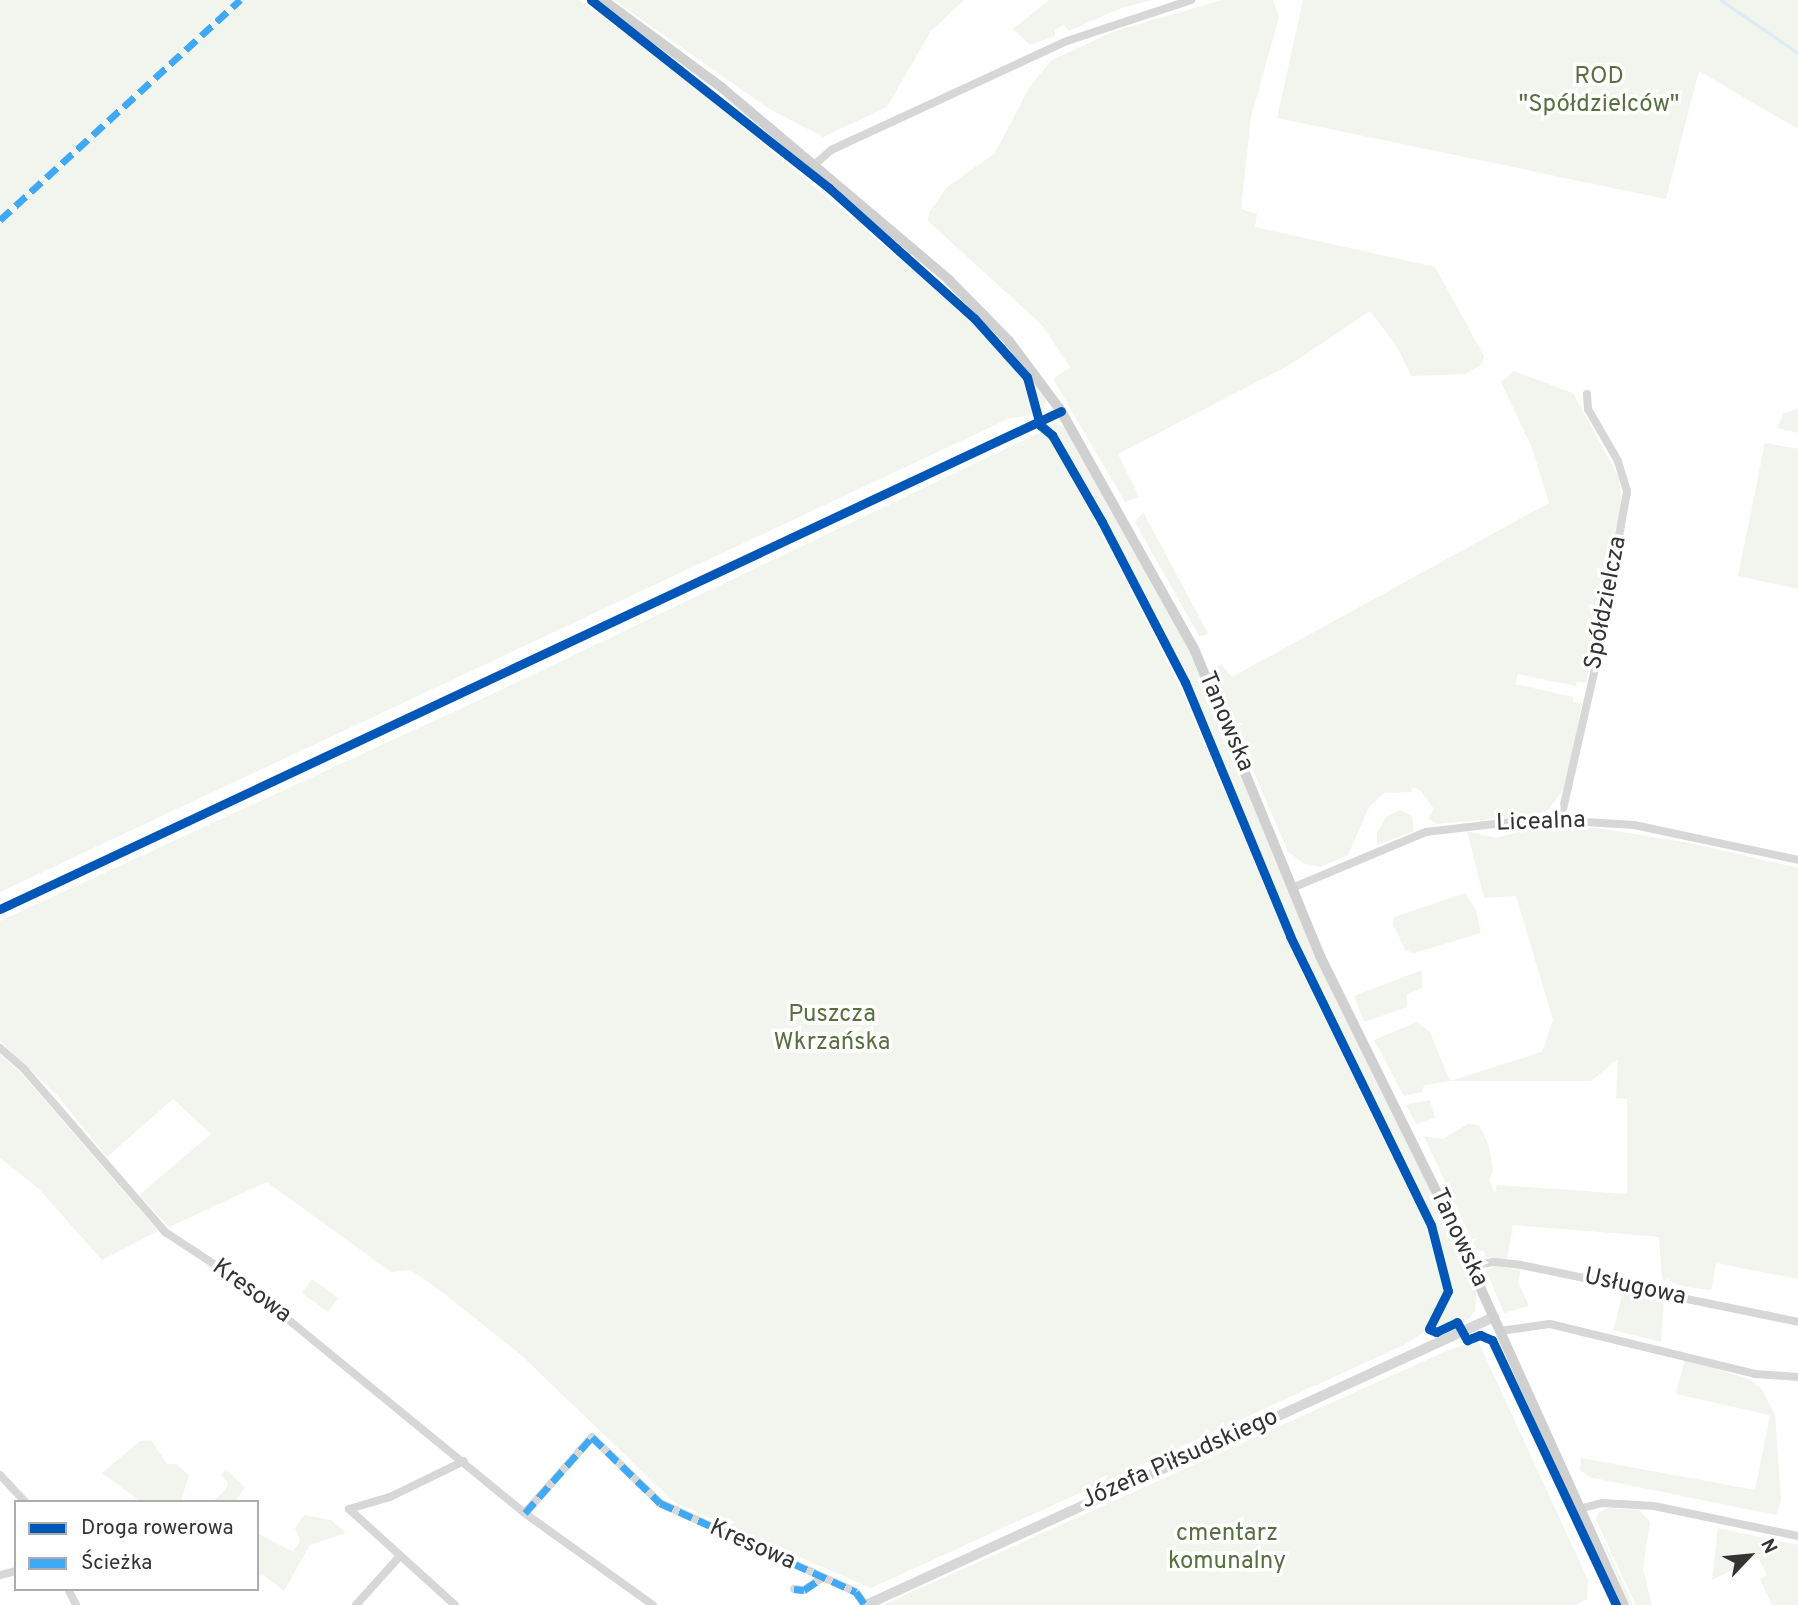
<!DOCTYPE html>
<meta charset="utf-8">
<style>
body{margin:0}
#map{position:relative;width:1798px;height:1605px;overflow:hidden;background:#fff;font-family:Overpass,sans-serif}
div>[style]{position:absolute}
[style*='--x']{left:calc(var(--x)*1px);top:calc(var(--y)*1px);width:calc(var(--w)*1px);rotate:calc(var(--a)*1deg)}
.green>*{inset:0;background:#f1f5ed}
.stream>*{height:2.5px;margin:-1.25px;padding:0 1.25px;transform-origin:1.25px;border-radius:1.25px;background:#ddebf3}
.minor>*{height:8px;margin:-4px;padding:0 4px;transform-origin:4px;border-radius:4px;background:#d7d7d7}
.tertiary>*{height:10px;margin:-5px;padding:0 5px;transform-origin:5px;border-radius:5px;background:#d7d7d7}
.secondary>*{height:10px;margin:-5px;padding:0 5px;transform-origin:5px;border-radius:5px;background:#d0d0d0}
.quiet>*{height:7px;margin-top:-3.5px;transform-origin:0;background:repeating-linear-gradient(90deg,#3fa9f5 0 14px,transparent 0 21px)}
.cycleway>*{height:9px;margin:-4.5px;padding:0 4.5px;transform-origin:4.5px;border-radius:4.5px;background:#0057b8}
span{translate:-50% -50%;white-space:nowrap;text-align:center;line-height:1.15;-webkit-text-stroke:7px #fff;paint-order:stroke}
.park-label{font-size:24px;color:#56703f}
.street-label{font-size:24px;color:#333}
.legend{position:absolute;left:14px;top:1500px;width:245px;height:91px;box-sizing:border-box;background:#fff;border:2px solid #adadad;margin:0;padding:9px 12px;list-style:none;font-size:21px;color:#333}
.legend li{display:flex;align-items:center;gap:14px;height:35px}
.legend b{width:35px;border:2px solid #adadad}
.north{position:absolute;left:1714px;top:1521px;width:70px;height:70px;-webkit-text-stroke:5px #fff;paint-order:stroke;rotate:64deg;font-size:19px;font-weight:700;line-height:28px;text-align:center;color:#333}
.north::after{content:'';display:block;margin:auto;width:24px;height:32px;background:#333;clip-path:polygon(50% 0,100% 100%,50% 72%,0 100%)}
</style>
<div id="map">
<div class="green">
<div style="clip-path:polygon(0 0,579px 0,681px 75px,959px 308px,1024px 377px,1034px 415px,1010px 418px,0 892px)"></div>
<div style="clip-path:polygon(614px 0,964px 0,931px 31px,887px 107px,823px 137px,768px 108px)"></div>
<div style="clip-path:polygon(1049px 0,1153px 0,1121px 8px,1069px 31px,1064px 25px,1055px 30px,1055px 36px,1030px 45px,1013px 29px)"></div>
<div style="clip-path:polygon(1222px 0,1273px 0,1279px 17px,1251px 117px,1241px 209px,1257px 214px,1255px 227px,1435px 267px,1484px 356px,1481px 365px,1465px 374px,1411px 376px,1398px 348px,1370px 311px,1291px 364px,1118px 454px,1139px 497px,1125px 502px,1053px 379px,1070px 367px,1042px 325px,928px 221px,929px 213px,947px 187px,995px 153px,1030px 86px,1052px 60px,1115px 31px)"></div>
<div style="clip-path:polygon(1303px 0,1798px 0,1798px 129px,1699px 71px,1666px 199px,1277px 118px)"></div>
<div style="clip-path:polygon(1514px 371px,1573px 393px,1619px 478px,1622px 509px,1586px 683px,1577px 681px,1576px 686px,1518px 674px,1515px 684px,1573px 697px,1573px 702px,1582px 703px,1567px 784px,1549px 809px,1536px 815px,1437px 824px,1428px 818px,1434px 809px,1420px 790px,1413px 787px,1411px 792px,1384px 793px,1369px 807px,1348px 855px,1320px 867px,1305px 864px,1288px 852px,1210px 669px,1221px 664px,1232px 677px,1549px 503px,1532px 448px,1501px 382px)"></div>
<div style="clip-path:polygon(1032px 376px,1047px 400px,1039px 417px,1029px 378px)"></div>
<div style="clip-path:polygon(1798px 409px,1798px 433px,1777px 428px,1784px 413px)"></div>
<div style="clip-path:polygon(1057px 423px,1067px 429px,1197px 664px,1316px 957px,1426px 1179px,1476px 1291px,1475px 1311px,1464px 1324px,1461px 1318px,1432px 1328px,1451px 1287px,1434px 1224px,1301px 954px,1161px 623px,1062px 443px,1042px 424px)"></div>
<div style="clip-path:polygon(1037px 434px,1050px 434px,1057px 446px,1183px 693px,1292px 952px,1426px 1226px,1445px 1290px,1423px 1333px,1404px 1345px,871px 1588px,674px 1502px,521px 1355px,442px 1292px,411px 1270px,391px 1272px,267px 1182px,169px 1227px,139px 1195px,211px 1134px,173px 1099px,107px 1157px,57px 1095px,0 1041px,0 921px,488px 696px)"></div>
<div style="clip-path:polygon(1765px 443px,1798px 449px,1798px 589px,1738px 576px)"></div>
<div style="clip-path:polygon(1143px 512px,1208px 633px,1206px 635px,1199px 636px,1135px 522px)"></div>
<div style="clip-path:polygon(1400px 810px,1412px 816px,1414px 831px,1377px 845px,1377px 833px,1386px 817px)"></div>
<div style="clip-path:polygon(1532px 828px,1597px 828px,1690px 843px,1798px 868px,1798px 1279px,1716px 1263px,1711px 1290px,1686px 1287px,1662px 1279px,1659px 1237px,1626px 1234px,1513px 1225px,1507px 1260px,1485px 1257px,1484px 1251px,1477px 1251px,1424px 1136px,1443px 1139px,1468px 1124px,1479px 1125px,1489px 1146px,1493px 1171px,1489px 1180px,1495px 1193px,1497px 1185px,1627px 1194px,1627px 1099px,1616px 1098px,1618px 1059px,1591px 1081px,1450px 1081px,1424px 1085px,1422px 1092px,1404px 1096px,1374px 1040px,1417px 1022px,1430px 1032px,1450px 1081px,1542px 1052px,1553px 1020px,1516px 896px,1484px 898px,1467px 831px,1496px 838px)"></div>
<div style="clip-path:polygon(1465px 893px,1476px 910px,1481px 933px,1414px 953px,1405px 950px,1393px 924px,1394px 917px)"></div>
<div style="clip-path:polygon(1422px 970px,1422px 988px,1407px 994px,1407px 1007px,1364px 1022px,1354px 996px)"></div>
<div style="clip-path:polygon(0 1055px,21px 1073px,158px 1231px,102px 1260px,39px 1189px,0 1158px)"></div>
<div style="clip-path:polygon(1430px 1100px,1435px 1118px,1416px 1124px,1406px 1105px)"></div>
<div style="clip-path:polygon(1496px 1266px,1521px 1270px,1518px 1282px,1529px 1306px,1504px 1313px,1486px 1270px)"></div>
<div style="clip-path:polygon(312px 1279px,338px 1298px,328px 1312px,302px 1293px)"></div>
<div style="clip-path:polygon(1624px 1289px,1664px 1299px,1661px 1342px,1613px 1330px)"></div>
<div style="clip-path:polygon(1478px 1341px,1588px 1580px,1587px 1599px,1576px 1605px,883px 1605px,1451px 1349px)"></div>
<div style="clip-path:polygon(1685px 1359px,1749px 1379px,1761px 1388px,1775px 1415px,1781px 1500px,1776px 1515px,1589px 1477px,1580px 1470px,1581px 1458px,1755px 1490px,1770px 1415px,1676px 1394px)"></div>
<div style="clip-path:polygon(1530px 1409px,1616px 1598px,1615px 1601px,1526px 1414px)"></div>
<div style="clip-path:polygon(151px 1440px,167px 1464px,176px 1464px,189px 1475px,181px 1502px,141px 1502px,102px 1473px,140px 1441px)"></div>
<div style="clip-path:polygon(226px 1470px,245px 1487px,235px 1502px,212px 1502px,226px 1489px,228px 1483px,221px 1474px)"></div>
<div style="clip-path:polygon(1608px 1508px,1639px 1510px,1650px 1522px,1643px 1569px,1652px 1605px,1636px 1605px,1596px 1520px,1598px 1513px)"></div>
<div style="clip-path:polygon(304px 1515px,331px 1520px,346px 1533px,310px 1545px,284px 1591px,262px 1574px,257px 1579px,257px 1533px,293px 1552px,300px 1541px,295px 1528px)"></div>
<div style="clip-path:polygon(1594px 1520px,1633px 1605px,1629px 1605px)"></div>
<div style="clip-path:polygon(1718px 1528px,1798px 1545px,1798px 1605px,1772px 1605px,1760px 1579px,1767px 1575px,1758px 1557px,1712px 1580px)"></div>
</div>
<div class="stream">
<div style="--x:1721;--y:0;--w:93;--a:34.5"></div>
</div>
<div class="minor">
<div style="--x:814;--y:165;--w:23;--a:-41"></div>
<div style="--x:831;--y:150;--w:260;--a:-24.8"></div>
<div style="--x:1067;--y:41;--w:131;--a:-18.3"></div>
<div style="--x:1561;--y:818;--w:158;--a:-77.2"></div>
<div style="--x:1596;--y:664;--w:176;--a:-79.8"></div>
<div style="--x:1627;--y:491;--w:31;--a:-107"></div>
<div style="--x:1618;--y:461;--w:60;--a:-120"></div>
<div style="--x:1588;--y:409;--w:15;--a:-94"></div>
<div style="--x:1292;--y:888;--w:145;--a:-22.7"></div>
<div style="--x:1426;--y:832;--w:111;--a:-6.7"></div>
<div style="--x:1536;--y:819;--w:98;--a:3.5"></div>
<div style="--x:1634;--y:825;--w:168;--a:12"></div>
<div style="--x:0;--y:909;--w:1172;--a:-25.14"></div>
<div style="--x:0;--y:1048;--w:32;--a:41"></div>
<div style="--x:24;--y:1069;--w:216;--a:49.1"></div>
<div style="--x:165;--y:1232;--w:97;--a:33.2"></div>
<div style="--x:246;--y:1285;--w:358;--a:39.3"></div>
<div style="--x:523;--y:1512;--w:160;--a:35.6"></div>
<div style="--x:1471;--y:1266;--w:23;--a:-10"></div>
<div style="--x:1494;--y:1262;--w:27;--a:6"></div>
<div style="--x:1521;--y:1265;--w:283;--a:11.6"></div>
<div style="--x:1500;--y:1331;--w:50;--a:-8"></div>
<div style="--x:1550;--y:1324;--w:211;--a:13.7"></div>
<div style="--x:1755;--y:1374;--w:43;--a:4"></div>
<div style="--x:0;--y:1475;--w:37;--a:47"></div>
<div style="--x:349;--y:1509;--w:143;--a:42.2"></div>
<div style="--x:349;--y:1509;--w:43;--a:-16.3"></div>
<div style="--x:390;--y:1497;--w:82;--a:-25.9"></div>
<div style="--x:1579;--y:1509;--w:24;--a:-15"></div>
<div style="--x:1602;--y:1503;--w:52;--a:3.3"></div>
<div style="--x:1654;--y:1506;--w:147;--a:11.8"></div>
<div style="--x:525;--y:1513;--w:101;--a:-48.6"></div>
<div style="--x:592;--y:1437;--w:95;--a:44.1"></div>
<div style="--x:660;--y:1503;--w:215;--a:24.4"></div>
<div style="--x:856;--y:1592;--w:16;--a:55"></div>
<div style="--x:0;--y:1575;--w:16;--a:-14"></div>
<div style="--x:68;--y:1589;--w:18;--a:63"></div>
<div style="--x:794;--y:1589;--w:10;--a:6"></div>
<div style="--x:804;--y:1590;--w:23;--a:-34"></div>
<div style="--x:356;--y:1605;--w:66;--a:-48.1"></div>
</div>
<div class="tertiary">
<div style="--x:866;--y:1605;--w:691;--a:-24.64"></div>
</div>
<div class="secondary">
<div style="--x:603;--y:0;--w:147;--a:36.4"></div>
<div style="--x:721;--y:87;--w:299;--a:40.2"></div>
<div style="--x:949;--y:280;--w:86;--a:45.5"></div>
<div style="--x:1009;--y:341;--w:87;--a:53.4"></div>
<div style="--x:1061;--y:411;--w:275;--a:60.8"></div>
<div style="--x:1195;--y:651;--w:330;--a:67.7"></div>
<div style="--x:1320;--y:956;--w:278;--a:63.7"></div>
<div style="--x:1443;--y:1205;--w:439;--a:65.7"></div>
</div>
<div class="quiet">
<div style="--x:0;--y:220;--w:326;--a:-42.5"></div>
<div style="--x:525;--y:1513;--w:101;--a:-48.6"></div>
<div style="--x:592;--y:1437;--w:95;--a:44.1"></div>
<div style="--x:660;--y:1503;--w:215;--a:24.4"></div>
<div style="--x:856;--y:1592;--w:16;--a:55"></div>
<div style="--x:794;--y:1589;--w:10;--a:6"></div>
<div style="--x:804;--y:1590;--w:23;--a:-34"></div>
</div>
<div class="cycleway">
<div style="--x:591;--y:0;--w:303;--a:38.3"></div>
<div style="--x:829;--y:188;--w:195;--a:41.9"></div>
<div style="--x:974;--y:318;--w:79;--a:48.1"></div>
<div style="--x:1027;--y:377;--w:50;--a:74.8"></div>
<div style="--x:1040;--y:425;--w:16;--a:40"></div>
<div style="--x:1052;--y:435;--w:100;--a:60.1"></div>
<div style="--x:1102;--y:522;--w:180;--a:62.6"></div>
<div style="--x:1185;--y:682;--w:275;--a:67.5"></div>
<div style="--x:1290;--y:936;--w:322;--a:64"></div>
<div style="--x:1431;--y:1225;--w:68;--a:75.6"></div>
<div style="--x:1448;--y:1291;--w:42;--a:116.6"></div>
<div style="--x:1429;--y:1329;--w:8;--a:23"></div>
<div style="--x:1436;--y:1332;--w:23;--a:-25"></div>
<div style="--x:1457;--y:1322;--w:21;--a:61"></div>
<div style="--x:1467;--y:1340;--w:14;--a:-21"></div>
<div style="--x:1480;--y:1335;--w:13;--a:23"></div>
<div style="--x:1492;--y:1340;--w:293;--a:64.9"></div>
<div style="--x:0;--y:909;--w:1172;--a:-25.14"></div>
</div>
<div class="park-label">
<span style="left:1599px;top:92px">ROD<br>"Spółdzielców"</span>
<span style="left:832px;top:1030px">Puszcza<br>Wkrzańska</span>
<span style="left:1227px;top:1549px">cmentarz<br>komunalny</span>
</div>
<div class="street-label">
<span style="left:1607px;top:603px;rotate:-79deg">Spółdzielcza</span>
<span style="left:1225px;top:722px;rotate:67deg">Tanowska</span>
<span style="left:1541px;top:823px;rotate:-2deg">Licealna</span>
<span style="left:1458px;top:1238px;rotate:65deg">Tanowska</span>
<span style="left:1635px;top:1288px;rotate:12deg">Usługowa</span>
<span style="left:251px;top:1292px;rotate:36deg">Kresowa</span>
<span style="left:1180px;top:1460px;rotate:-24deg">Józefa Piłsudskiego</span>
<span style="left:752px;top:1546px;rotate:24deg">Kresowa</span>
</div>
<ul class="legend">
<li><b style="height:9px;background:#0057b8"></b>Droga rowerowa</li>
<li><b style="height:9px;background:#3fa9f5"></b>Ścieżka</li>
</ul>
<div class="north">N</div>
</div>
